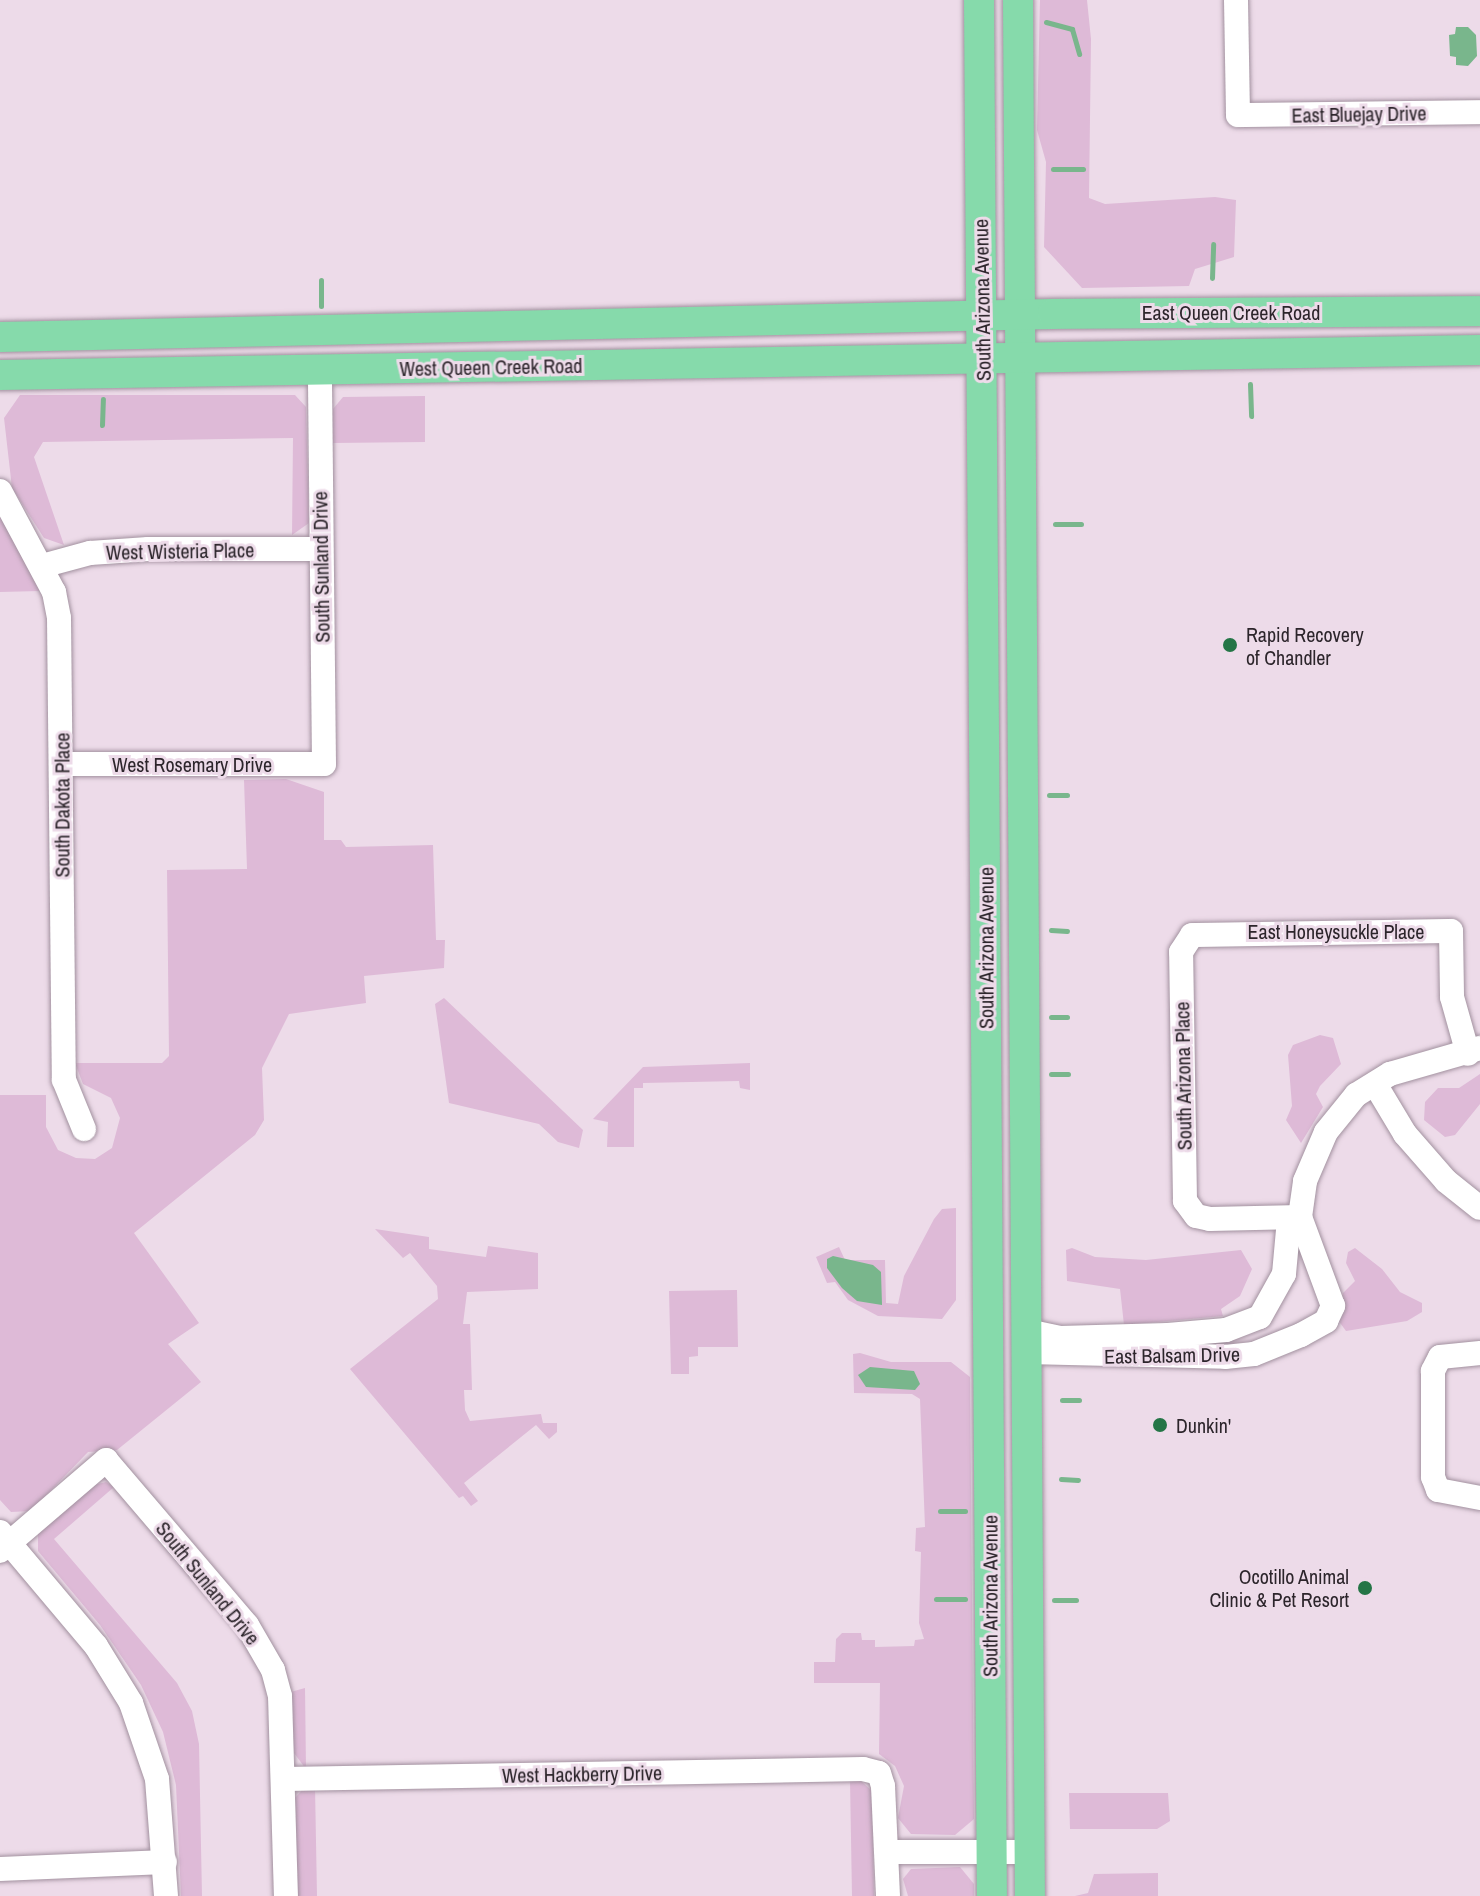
<!DOCTYPE html>
<style>
body{margin:0}
#map{position:relative;width:1480px;height:1896px;overflow:hidden;background:#eddbe9;font-family:"Archivo Narrow",sans-serif}
div>[style]{position:absolute}
[style*='--x']{left:calc(var(--x)*1px);top:calc(var(--y)*1px);width:calc(var(--w)*1px);rotate:calc(var(--a)*1deg)}
.green>*{inset:0;background:#debad7}
.water>*{inset:0;background:#79b68c}
.stream>*{height:5px;margin:-2.5px;padding:0 2.5px;transform-origin:2.5px;border-radius:2.5px;background:#79b68c}
.roads{filter:drop-shadow(0 0 2px #a2919f) drop-shadow(0 0 2px #a2919f)}
.minor>*{height:24px;margin:-12px;padding:0 12px;transform-origin:12px;border-radius:12px;background:#fff}
.major>*{height:30px;margin:-15px;padding:0 15px;transform-origin:15px;border-radius:15px;background:#86daab}
.dots>*{width:22px;height:22px;translate:-50% -50%;box-sizing:border-box;border:4px solid #eddbe9;border-radius:50%}
span{translate:-50% -50%;white-space:nowrap;text-align:center;line-height:1.15;-webkit-text-stroke:6px #eddbe9;paint-order:stroke}
.street-label{font-size:20px;color:#2c252b}
.poi-label{font-size:20px;color:#2c252b}
.left{translate:0 -50%;text-align:left}
.right{translate:-100% -50%;text-align:right}
</style>
<div id="map">
<div class="green">
<div style="clip-path:polygon(1040px 0,1087px 0,1091px 39px,1089px 198px,1105px 204px,1215px 197px,1236px 200px,1234px 257px,1195px 269px,1189px 286px,1082px 288px,1044px 247px,1046px 162px,1037px 130px)"></div>
<div style="clip-path:polygon(20px 395px,295px 395px,306px 407px,309px 523px,292px 535px,293px 438px,43px 442px,34px 457px,64px 545px,44px 538px,12px 488px,4px 418px)"></div>
<div style="clip-path:polygon(425px 396px,425px 442px,333px 443px,333px 409px,343px 397px)"></div>
<div style="clip-path:polygon(0 516px,40px 591px,0 592px)"></div>
<div style="clip-path:polygon(286px 779px,324px 792px,324px 840px,341px 840px,346px 847px,433px 845px,436px 940px,445px 940px,444px 968px,364px 976px,366px 1003px,289px 1014px,262px 1068px,264px 1120px,255px 1135px,134px 1233px,199px 1323px,168px 1344px,201px 1382px,117px 1450px,88px 1452px,31px 1511px,11px 1512px,0 1500px,0 1095px,46px 1095px,46px 1127px,58px 1150px,76px 1158px,95px 1159px,112px 1148px,120px 1118px,111px 1098px,83px 1084px,75px 1063px,162px 1063px,169px 1056px,167px 870px,247px 869px,244px 780px)"></div>
<div style="clip-path:polygon(444px 998px,583px 1130px,579px 1148px,558px 1142px,539px 1124px,449px 1103px,435px 1004px)"></div>
<div style="clip-path:polygon(1320px 1035px,1333px 1038px,1341px 1064px,1320px 1086px,1316px 1094px,1323px 1107px,1301px 1143px,1286px 1120px,1292px 1106px,1288px 1055px,1293px 1045px)"></div>
<div style="clip-path:polygon(750px 1063px,750px 1090px,740px 1088px,739px 1081px,643px 1083px,643px 1088px,634px 1088px,634px 1147px,607px 1147px,608px 1122px,593px 1119px,643px 1067px)"></div>
<div style="clip-path:polygon(1480px 1074px,1480px 1104px,1455px 1135px,1445px 1137px,1424px 1120px,1425px 1102px,1438px 1088px,1459px 1088px)"></div>
<div style="clip-path:polygon(956px 1208px,956px 1300px,942px 1319px,878px 1316px,848px 1300px,835px 1282px,827px 1283px,816px 1257px,839px 1247px,845px 1260px,885px 1260px,886px 1303px,898px 1304px,904px 1276px,934px 1219px,942px 1209px)"></div>
<div style="clip-path:polygon(375px 1229px,429px 1237px,429px 1249px,486px 1257px,488px 1246px,538px 1253px,538px 1289px,467px 1292px,463px 1324px,470px 1324px,472px 1390px,464px 1390px,465px 1410px,470px 1421px,541px 1414px,543px 1423px,557px 1423px,557px 1432px,549px 1439px,536px 1425px,464px 1483px,478px 1501px,471px 1506px,463px 1496px,459px 1498px,350px 1369px,438px 1299px,437px 1286px,410px 1253px,403px 1258px)"></div>
<div style="clip-path:polygon(1072px 1248px,1095px 1257px,1146px 1260px,1241px 1250px,1252px 1269px,1240px 1296px,1221px 1309px,1223px 1316px,1124px 1325px,1120px 1289px,1067px 1281px,1066px 1250px)"></div>
<div style="clip-path:polygon(1355px 1248px,1382px 1269px,1400px 1292px,1422px 1303px,1422px 1312px,1407px 1321px,1346px 1331px,1338px 1320px,1343px 1293px,1355px 1281px,1346px 1263px,1348px 1252px)"></div>
<div style="clip-path:polygon(737px 1290px,738px 1347px,698px 1347px,698px 1356px,689px 1357px,689px 1374px,671px 1374px,669px 1291px)"></div>
<div style="clip-path:polygon(860px 1353px,891px 1362px,951px 1362px,970px 1377px,974px 1819px,955px 1835px,911px 1834px,898px 1818px,904px 1786px,895px 1766px,879px 1754px,880px 1683px,814px 1683px,814px 1662px,835px 1662px,836px 1639px,842px 1633px,861px 1633px,862px 1640px,875px 1640px,875px 1647px,914px 1646px,915px 1640px,924px 1639px,919px 1623px,921px 1552px,915px 1551px,916px 1528px,925px 1527px,920px 1399px,912px 1394px,854px 1393px,853px 1354px)"></div>
<div style="clip-path:polygon(106px 1482px,114px 1487px,54px 1539px,177px 1683px,192px 1711px,199px 1744px,202px 1896px,181px 1896px,176px 1785px,163px 1732px,141px 1685px,100px 1625px,38px 1551px,38px 1532px,94px 1485px)"></div>
<div style="clip-path:polygon(305px 1688px,306px 1769px,294px 1753px,287px 1693px)"></div>
<div style="clip-path:polygon(850px 1780px,861px 1781px,872px 1791px,874px 1896px,852px 1896px)"></div>
<div style="clip-path:polygon(315px 1787px,317px 1896px,297px 1896px,295px 1798px,304px 1788px)"></div>
<div style="clip-path:polygon(1069px 1793px,1168px 1793px,1170px 1821px,1157px 1829px,1070px 1829px)"></div>
<div style="clip-path:polygon(960px 1867px,974px 1884px,974px 1896px,908px 1896px,903px 1879px,911px 1869px)"></div>
<div style="clip-path:polygon(1158px 1873px,1158px 1896px,1075px 1896px,1088px 1893px,1094px 1874px)"></div>
</div>
<div class="water">
<div style="clip-path:polygon(1456px 27px,1468px 27px,1476px 35px,1477px 56px,1468px 66px,1456px 65px,1456px 57px,1450px 56px,1449px 35px,1455px 34px)"></div>
<div style="clip-path:polygon(833px 1256px,873px 1265px,881px 1272px,882px 1305px,857px 1301px,842px 1288px,827px 1268px,827px 1259px)"></div>
<div style="clip-path:polygon(870px 1367px,914px 1371px,920px 1384px,915px 1390px,866px 1387px,858px 1375px)"></div>
</div>
<div class="stream">
<div style="--x:1046;--y:22;--w:27;--a:15"></div>
<div style="--x:1072;--y:29;--w:26;--a:74"></div>
<div style="--x:1053;--y:169;--w:30;--a:0"></div>
<div style="--x:1212;--y:278;--w:34;--a:-88"></div>
<div style="--x:321;--y:280;--w:26;--a:90"></div>
<div style="--x:1250;--y:384;--w:32;--a:88"></div>
<div style="--x:102;--y:425;--w:26;--a:-88"></div>
<div style="--x:1055;--y:524;--w:26;--a:0"></div>
<div style="--x:1049;--y:795;--w:18;--a:0"></div>
<div style="--x:1051;--y:930;--w:16;--a:4"></div>
<div style="--x:1051;--y:1017;--w:16;--a:0"></div>
<div style="--x:1051;--y:1074;--w:17;--a:0"></div>
<div style="--x:1062;--y:1400;--w:17;--a:0"></div>
<div style="--x:1061;--y:1479;--w:17;--a:3"></div>
<div style="--x:940;--y:1511;--w:25;--a:0"></div>
<div style="--x:936;--y:1599;--w:29;--a:0"></div>
<div style="--x:1054;--y:1600;--w:22;--a:0"></div>
</div>
<div class="roads">
<div class="minor">
<div style="--x:1236;--y:0;--w:115;--a:89"></div>
<div style="--x:1238;--y:115;--w:242;--a:-0.7"></div>
<div style="--x:0;--y:491;--w:115;--a:61.9"></div>
<div style="--x:54;--y:592;--w:26;--a:79"></div>
<div style="--x:59;--y:618;--w:462;--a:89.4"></div>
<div style="--x:64;--y:1080;--w:53;--a:67.8"></div>
<div style="--x:42;--y:566;--w:50;--a:-15.2"></div>
<div style="--x:90;--y:553;--w:58;--a:-3.9"></div>
<div style="--x:148;--y:549;--w:172;--a:0"></div>
<div style="--x:61;--y:764;--w:263;--a:0"></div>
<div style="--x:324;--y:764;--w:395;--a:-90.6"></div>
<div style="--x:1375;--y:1084;--w:58;--a:59"></div>
<div style="--x:1405;--y:1134;--w:62;--a:48.9"></div>
<div style="--x:1446;--y:1181;--w:43;--a:38.5"></div>
<div style="--x:1300;--y:1217;--w:90;--a:178.7"></div>
<div style="--x:1210;--y:1219;--w:14;--a:-168"></div>
<div style="--x:1196;--y:1216;--w:19;--a:-126"></div>
<div style="--x:1185;--y:1201;--w:249;--a:-90.9"></div>
<div style="--x:1181;--y:952;--w:20;--a:-57"></div>
<div style="--x:1192;--y:935;--w:259;--a:-0.9"></div>
<div style="--x:1451;--y:931;--w:66;--a:89.1"></div>
<div style="--x:1452;--y:997;--w:59;--a:74.3"></div>
<div style="--x:1027;--y:1331;--w:34;--a:12"></div>
<div style="--x:1060;--y:1338;--w:108;--a:-1.6"></div>
<div style="--x:1168;--y:1335;--w:58;--a:-4.9"></div>
<div style="--x:1226;--y:1330;--w:36;--a:-21"></div>
<div style="--x:1260;--y:1317;--w:49;--a:-60.8"></div>
<div style="--x:1284;--y:1274;--w:44;--a:-84.8"></div>
<div style="--x:1288;--y:1230;--w:18;--a:-47"></div>
<div style="--x:1300;--y:1217;--w:36;--a:-82"></div>
<div style="--x:1305;--y:1181;--w:53;--a:-66.8"></div>
<div style="--x:1326;--y:1132;--w:48;--a:-51"></div>
<div style="--x:1356;--y:1095;--w:40;--a:-32"></div>
<div style="--x:1390;--y:1074;--w:94;--a:-16.1"></div>
<div style="--x:1027;--y:1352;--w:198;--a:1.4"></div>
<div style="--x:1225;--y:1357;--w:29;--a:-6"></div>
<div style="--x:1254;--y:1354;--w:51;--a:-22"></div>
<div style="--x:1301;--y:1335;--w:29;--a:-29"></div>
<div style="--x:1326;--y:1321;--w:17;--a:-65"></div>
<div style="--x:1333;--y:1306;--w:95;--a:-110.3"></div>
<div style="--x:1480;--y:1353;--w:40;--a:174.3"></div>
<div style="--x:1440;--y:1357;--w:16;--a:117"></div>
<div style="--x:1433;--y:1371;--w:106;--a:90"></div>
<div style="--x:1433;--y:1477;--w:14;--a:69"></div>
<div style="--x:1438;--y:1490;--w:43;--a:10.8"></div>
<div style="--x:0;--y:1532;--w:149;--a:49.9"></div>
<div style="--x:96;--y:1646;--w:67;--a:58.4"></div>
<div style="--x:131;--y:1703;--w:80;--a:71.1"></div>
<div style="--x:157;--y:1779;--w:117;--a:85.6"></div>
<div style="--x:0;--y:1551;--w:140;--a:-40.6"></div>
<div style="--x:106;--y:1460;--w:217;--a:49.5"></div>
<div style="--x:247;--y:1625;--w:52;--a:60"></div>
<div style="--x:273;--y:1670;--w:27;--a:75"></div>
<div style="--x:280;--y:1696;--w:200;--a:88.3"></div>
<div style="--x:285;--y:1779;--w:578;--a:-0.99"></div>
<div style="--x:863;--y:1769;--w:16;--a:14"></div>
<div style="--x:879;--y:1773;--w:14;--a:73"></div>
<div style="--x:883;--y:1786;--w:110;--a:87.4"></div>
<div style="--x:887;--y:1852;--w:142;--a:0"></div>
<div style="--x:0;--y:1869;--w:165;--a:-2.4"></div>
</div>
<div class="major">
<div style="--x:979;--y:0;--w:1896;--a:89.61"></div>
<div style="--x:1018;--y:0;--w:1896;--a:89.64"></div>
<div style="--x:0;--y:337;--w:1053;--a:-1.25"></div>
<div style="--x:1053;--y:314;--w:427;--a:-0.4"></div>
<div style="--x:0;--y:375;--w:1480;--a:-0.97"></div>
</div>
</div>
<div class="dots">
<div style="left:1230px;top:645px;background:#247546"></div>
<div style="left:1160px;top:1425px;background:#247546"></div>
<div style="left:1365px;top:1588px;background:#247546"></div>
</div>
<div class="street-label">
<span style="left:1359px;top:114px;rotate:-1deg">East Bluejay Drive</span>
<span style="left:982px;top:300px;rotate:-91deg">South Arizona Avenue</span>
<span style="left:1231px;top:312px">East Queen Creek Road</span>
<span style="left:491px;top:367px;rotate:-1deg">West Queen Creek Road</span>
<span style="left:180px;top:551px;rotate:-1deg">West Wisteria Place</span>
<span style="left:321px;top:567px;rotate:-91deg">South Sunland Drive</span>
<span style="left:192px;top:764px">West Rosemary Drive</span>
<span style="left:62px;top:805px;rotate:-90deg">South Dakota Place</span>
<span style="left:1336px;top:931px">East Honeysuckle Place</span>
<span style="left:986px;top:948px;rotate:-90deg">South Arizona Avenue</span>
<span style="left:1183px;top:1076px;rotate:-91deg">South Arizona Place</span>
<span style="left:1172px;top:1355px;rotate:-1deg">East Balsam Drive</span>
<span style="left:208px;top:1583px;rotate:51deg">South Sunland Drive</span>
<span style="left:990px;top:1596px;rotate:-90deg">South Arizona Avenue</span>
<span style="left:582px;top:1774px;rotate:-1deg">West Hackberry Drive</span>
</div>
<div class="poi-label">
<span class="left" style="left:1246px;top:646px">Rapid Recovery<br>of Chandler</span>
<span class="left" style="left:1176px;top:1425px">Dunkin'</span>
<span class="right" style="left:1349px;top:1588px">Ocotillo Animal<br>Clinic &amp; Pet Resort</span>
</div>
</div>
